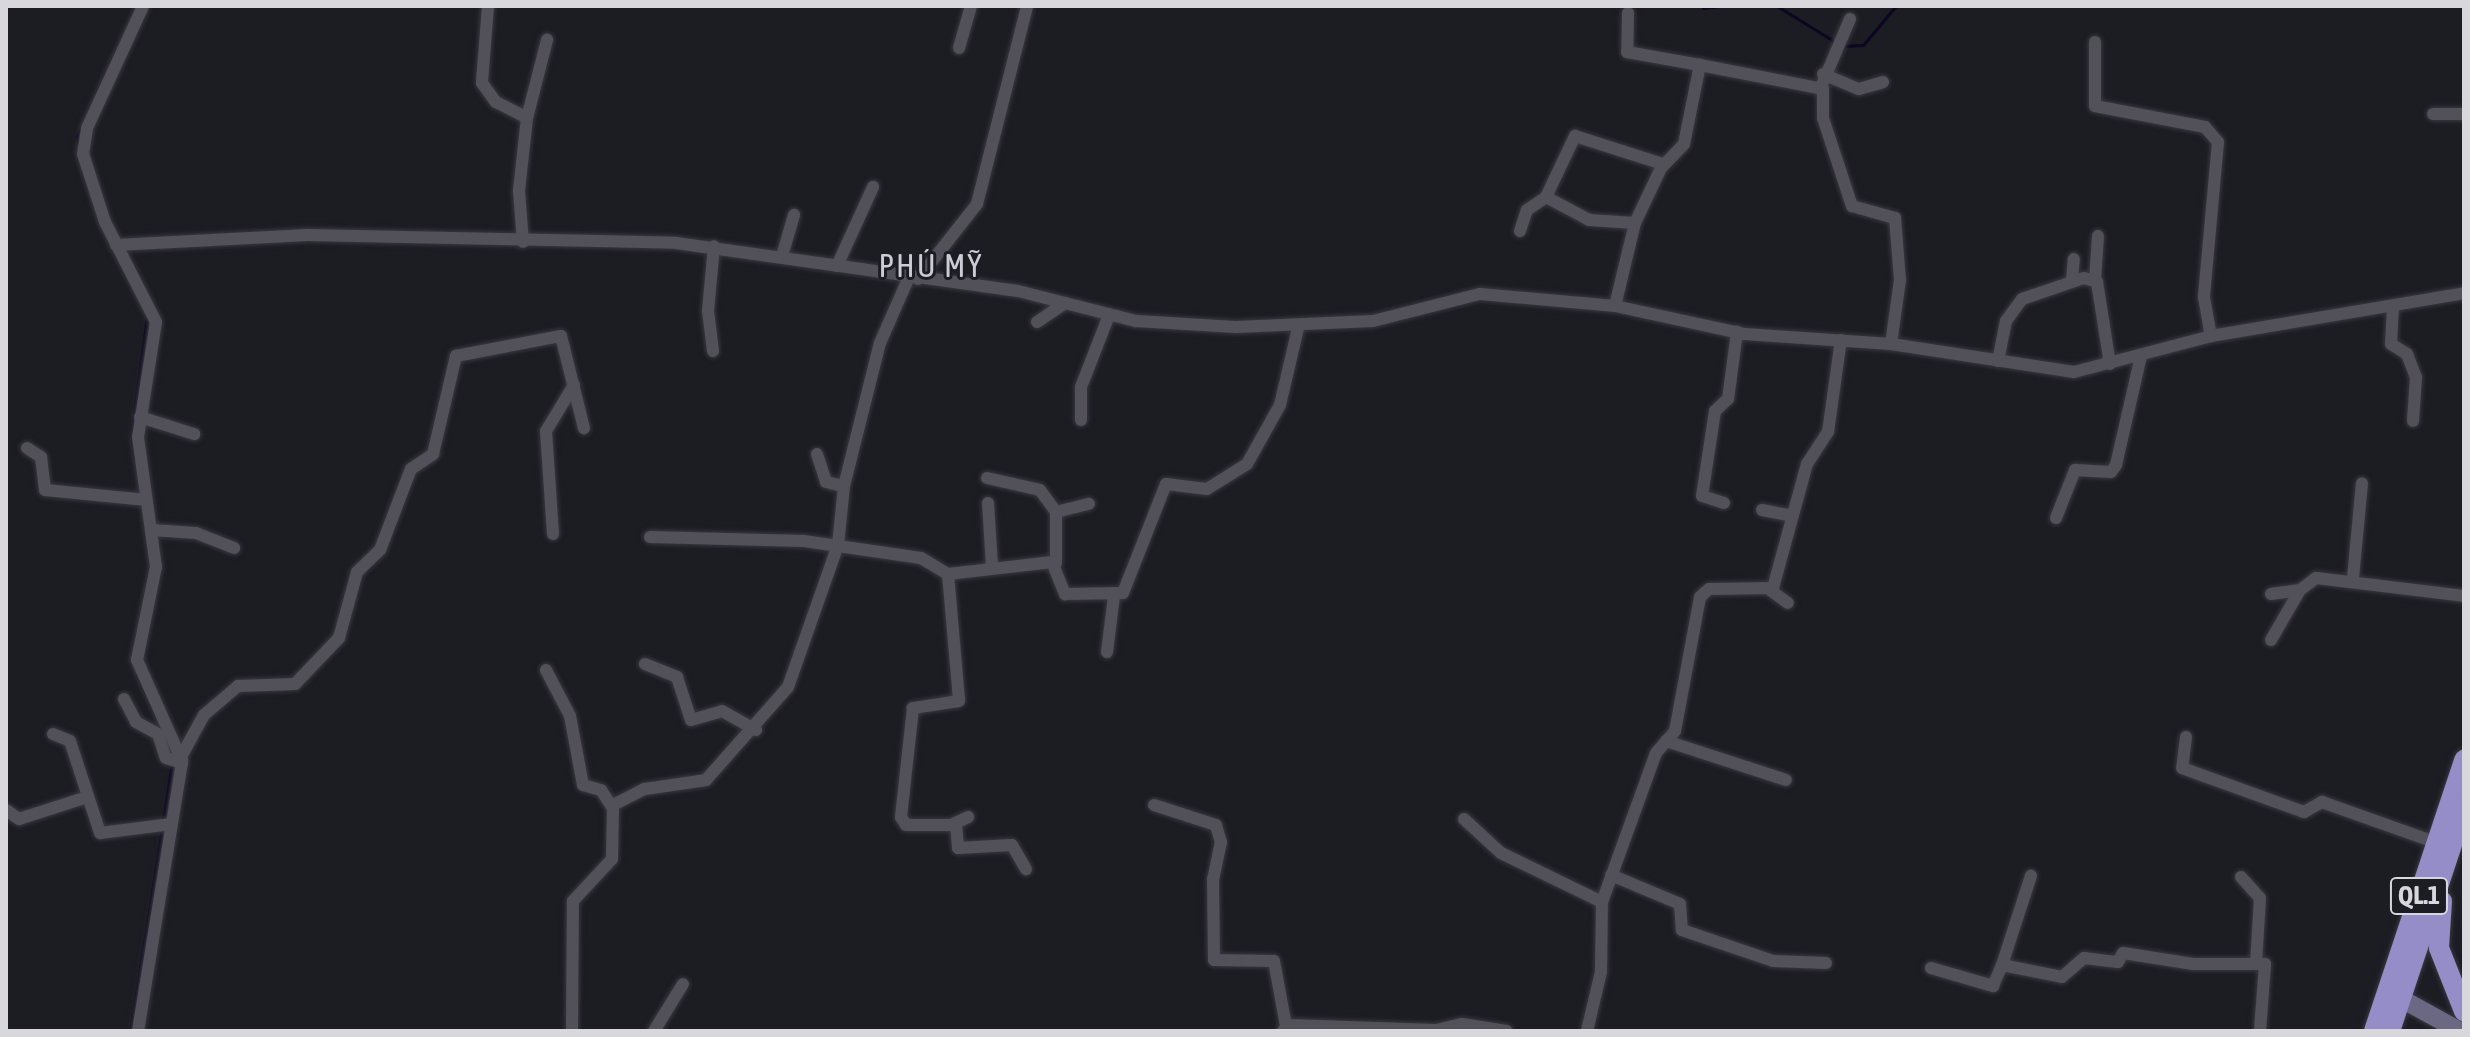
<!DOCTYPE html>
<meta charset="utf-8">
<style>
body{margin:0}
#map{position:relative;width:2470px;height:1037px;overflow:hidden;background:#1c1c23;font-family:"Asap Condensed",sans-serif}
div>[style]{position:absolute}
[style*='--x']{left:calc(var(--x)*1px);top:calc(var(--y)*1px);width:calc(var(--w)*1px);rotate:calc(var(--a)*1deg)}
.stream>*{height:3px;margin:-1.5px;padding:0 1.5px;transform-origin:1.5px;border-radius:1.5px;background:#0c0523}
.roads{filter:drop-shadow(0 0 2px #39383e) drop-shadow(0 0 2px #39383e)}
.minor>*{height:12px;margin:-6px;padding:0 6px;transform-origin:6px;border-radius:6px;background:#52515a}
.secondary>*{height:18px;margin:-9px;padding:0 9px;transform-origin:9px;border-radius:9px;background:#6b6883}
.trunk>*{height:20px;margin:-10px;padding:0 10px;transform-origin:10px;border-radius:10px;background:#948dc8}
span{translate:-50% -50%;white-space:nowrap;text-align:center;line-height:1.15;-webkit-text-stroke:6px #1c1c23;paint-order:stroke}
.shield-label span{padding:2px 6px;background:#1c1c23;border:2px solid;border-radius:6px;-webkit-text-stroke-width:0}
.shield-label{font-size:26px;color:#d7d7dc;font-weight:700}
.quarter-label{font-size:32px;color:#cccbd6;letter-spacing:2px}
.frame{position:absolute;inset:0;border:8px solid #d7d7dc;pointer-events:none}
</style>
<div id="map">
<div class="stream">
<div style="--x:1777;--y:6;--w:70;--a:31.7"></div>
<div style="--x:1703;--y:8;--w:18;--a:-6"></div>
<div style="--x:1843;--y:46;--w:20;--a:-3"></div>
<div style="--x:1863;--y:45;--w:51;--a:-49.8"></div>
<div style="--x:79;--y:148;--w:12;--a:-99"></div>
<div style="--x:77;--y:136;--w:91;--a:-65.4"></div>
<div style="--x:135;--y:460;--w:25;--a:-99"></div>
<div style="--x:131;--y:435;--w:119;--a:-82.3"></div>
<div style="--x:132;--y:660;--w:88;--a:-78.8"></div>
<div style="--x:137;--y:674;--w:45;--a:66.3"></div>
<div style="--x:163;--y:822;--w:61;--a:-81.5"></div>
<div style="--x:130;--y:1031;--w:205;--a:-81"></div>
</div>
<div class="roads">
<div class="minor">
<div style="--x:488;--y:6;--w:77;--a:94.5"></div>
<div style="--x:482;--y:83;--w:24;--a:54"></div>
<div style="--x:496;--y:102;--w:35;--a:27"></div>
<div style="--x:527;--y:118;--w:73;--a:96.3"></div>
<div style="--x:519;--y:191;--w:51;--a:85.5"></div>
<div style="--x:1628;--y:13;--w:39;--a:91"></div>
<div style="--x:1627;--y:52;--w:74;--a:10.1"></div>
<div style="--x:2095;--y:42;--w:64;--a:90"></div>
<div style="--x:2095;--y:106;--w:112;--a:10.8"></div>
<div style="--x:2205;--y:127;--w:20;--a:49"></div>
<div style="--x:2218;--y:142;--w:156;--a:95.2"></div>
<div style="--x:2204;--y:297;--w:40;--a:80"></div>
<div style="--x:959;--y:48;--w:44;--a:-74.1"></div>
<div style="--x:1823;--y:74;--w:39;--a:23"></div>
<div style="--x:1859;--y:89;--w:25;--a:-16"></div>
<div style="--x:1821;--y:87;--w:74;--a:-66.9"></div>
<div style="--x:2433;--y:114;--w:31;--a:0"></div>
<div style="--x:527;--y:118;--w:81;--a:-75.6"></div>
<div style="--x:1546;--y:197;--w:49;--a:28.1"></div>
<div style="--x:1589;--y:220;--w:46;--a:3.7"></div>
<div style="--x:1520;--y:231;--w:22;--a:-72"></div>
<div style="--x:1527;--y:210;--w:23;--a:-34"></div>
<div style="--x:1546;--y:197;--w:68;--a:-64.6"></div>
<div style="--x:1575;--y:136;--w:92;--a:17.7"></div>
<div style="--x:116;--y:245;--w:192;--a:-3"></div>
<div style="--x:308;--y:235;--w:368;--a:1.2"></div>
<div style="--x:676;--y:243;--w:345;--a:8"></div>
<div style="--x:1018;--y:291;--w:122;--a:14.3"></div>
<div style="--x:1136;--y:321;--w:100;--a:3.4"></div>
<div style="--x:1236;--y:327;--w:137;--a:-2.5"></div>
<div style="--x:1373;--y:321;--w:110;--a:-14.2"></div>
<div style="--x:1480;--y:294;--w:136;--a:5.1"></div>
<div style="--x:1615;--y:306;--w:133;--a:12.2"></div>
<div style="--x:1745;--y:334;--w:146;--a:3.9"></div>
<div style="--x:1891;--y:344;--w:185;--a:8.7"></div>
<div style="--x:2074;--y:372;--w:142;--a:-14.7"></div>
<div style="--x:2211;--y:336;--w:257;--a:-9.6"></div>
<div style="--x:782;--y:256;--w:43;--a:-73.7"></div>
<div style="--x:837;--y:266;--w:87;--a:-65.5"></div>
<div style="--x:918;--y:279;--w:95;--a:-51.8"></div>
<div style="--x:977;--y:204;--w:204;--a:-75.8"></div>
<div style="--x:2072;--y:280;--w:21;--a:-85"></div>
<div style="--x:2095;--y:280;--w:44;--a:-86.1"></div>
<div style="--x:1615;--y:306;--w:85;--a:-76.5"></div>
<div style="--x:1635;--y:223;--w:61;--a:-64.7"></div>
<div style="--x:1661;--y:168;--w:33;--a:-46"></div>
<div style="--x:1684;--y:144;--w:81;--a:-78.6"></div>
<div style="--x:1700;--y:65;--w:125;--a:11"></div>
<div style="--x:1823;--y:89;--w:29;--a:90"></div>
<div style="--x:1823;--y:118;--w:93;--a:71.8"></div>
<div style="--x:1852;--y:206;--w:45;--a:15.6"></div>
<div style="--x:1895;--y:218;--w:62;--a:85.4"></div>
<div style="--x:1900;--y:280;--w:65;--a:98"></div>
<div style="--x:2393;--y:306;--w:38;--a:93"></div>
<div style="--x:2391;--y:344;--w:19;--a:32"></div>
<div style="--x:2407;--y:354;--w:25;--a:69"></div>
<div style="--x:2416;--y:377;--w:44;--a:93.9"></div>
<div style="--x:1037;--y:322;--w:34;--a:-34"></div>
<div style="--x:713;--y:351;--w:40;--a:-97.1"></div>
<div style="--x:708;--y:311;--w:65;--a:-84.7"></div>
<div style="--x:1998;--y:361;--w:41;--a:-78.7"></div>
<div style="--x:2006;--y:321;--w:27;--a:-54"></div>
<div style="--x:2022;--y:299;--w:65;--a:-18.7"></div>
<div style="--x:2084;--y:278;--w:14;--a:17"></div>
<div style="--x:2097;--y:282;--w:83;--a:81"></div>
<div style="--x:140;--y:417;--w:57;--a:17.5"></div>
<div style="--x:1081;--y:420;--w:33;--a:-90"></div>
<div style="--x:1081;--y:387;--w:77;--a:-68.7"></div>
<div style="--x:27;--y:448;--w:17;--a:33"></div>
<div style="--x:41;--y:457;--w:33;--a:83"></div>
<div style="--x:45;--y:490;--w:102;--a:5.6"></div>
<div style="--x:817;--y:454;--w:29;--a:72"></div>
<div style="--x:826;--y:482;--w:18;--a:13"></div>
<div style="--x:987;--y:478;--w:54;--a:12.8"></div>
<div style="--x:1040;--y:490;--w:27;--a:54"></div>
<div style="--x:988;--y:503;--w:64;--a:86.4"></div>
<div style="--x:1724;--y:503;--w:23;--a:-162"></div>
<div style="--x:1702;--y:496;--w:86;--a:-81.3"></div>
<div style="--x:1715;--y:411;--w:18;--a:-43"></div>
<div style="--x:1728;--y:399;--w:68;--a:-82.3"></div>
<div style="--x:1762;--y:510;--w:31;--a:11"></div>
<div style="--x:2056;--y:518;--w:52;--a:-68.4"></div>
<div style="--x:2075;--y:470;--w:36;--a:3"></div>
<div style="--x:2111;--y:472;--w:9;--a:-54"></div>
<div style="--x:2116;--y:465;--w:112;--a:-77.1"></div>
<div style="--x:152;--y:530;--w:44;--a:3.9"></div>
<div style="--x:196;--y:533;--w:41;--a:21.5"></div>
<div style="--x:553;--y:534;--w:103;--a:-93.9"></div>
<div style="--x:546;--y:431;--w:54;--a:-58.7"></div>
<div style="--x:650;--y:537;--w:154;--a:1.5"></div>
<div style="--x:804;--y:541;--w:118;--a:8.3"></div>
<div style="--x:921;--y:558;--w:31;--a:31"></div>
<div style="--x:948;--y:574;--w:127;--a:85"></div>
<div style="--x:959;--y:701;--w:47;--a:171.3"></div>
<div style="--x:913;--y:708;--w:110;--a:96.3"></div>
<div style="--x:901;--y:817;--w:9;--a:58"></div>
<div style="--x:906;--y:825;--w:45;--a:0"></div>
<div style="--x:951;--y:825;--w:19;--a:-25"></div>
<div style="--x:1056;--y:563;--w:51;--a:-90"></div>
<div style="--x:1056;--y:512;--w:34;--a:-14"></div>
<div style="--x:948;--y:574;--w:105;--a:-6.6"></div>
<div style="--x:1052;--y:562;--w:35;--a:68"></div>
<div style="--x:1065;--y:594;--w:58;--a:-1"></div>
<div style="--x:1123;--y:593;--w:117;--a:-68.5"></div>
<div style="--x:1166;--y:484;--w:41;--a:7"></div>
<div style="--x:1207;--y:489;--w:47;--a:-32"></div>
<div style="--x:1247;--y:464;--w:68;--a:-60.8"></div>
<div style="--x:1280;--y:405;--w:79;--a:-76.8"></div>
<div style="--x:2353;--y:578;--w:95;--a:-84.6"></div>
<div style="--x:1770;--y:590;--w:22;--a:36"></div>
<div style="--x:2271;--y:594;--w:29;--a:-8"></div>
<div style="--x:2271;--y:640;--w:58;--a:-59.9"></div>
<div style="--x:2300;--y:590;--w:20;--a:-37"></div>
<div style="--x:2316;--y:578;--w:149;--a:6.9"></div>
<div style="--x:1107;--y:652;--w:56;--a:-82.9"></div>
<div style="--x:645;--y:664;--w:35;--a:22"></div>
<div style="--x:677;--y:677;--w:45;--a:72"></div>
<div style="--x:691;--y:720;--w:32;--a:-16"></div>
<div style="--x:722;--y:711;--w:39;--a:29"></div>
<div style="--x:546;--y:670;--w:52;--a:62.4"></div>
<div style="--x:570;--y:716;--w:70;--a:79.3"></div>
<div style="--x:583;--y:785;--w:19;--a:16"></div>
<div style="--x:601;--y:790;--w:20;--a:57"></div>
<div style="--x:124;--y:699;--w:26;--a:62"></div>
<div style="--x:136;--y:722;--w:25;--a:29"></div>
<div style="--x:158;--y:734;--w:25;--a:72"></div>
<div style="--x:166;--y:758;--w:17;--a:17"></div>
<div style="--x:53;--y:734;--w:18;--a:22"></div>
<div style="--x:70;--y:741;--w:97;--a:71.9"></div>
<div style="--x:100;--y:833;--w:72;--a:-7.2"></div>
<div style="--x:2186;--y:737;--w:31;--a:97"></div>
<div style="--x:2182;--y:768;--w:130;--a:19.8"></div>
<div style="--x:2304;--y:812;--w:21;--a:-29"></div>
<div style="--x:2322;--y:802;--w:122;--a:19.6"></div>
<div style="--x:1666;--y:741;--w:126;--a:18"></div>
<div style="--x:182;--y:755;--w:46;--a:-61.2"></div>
<div style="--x:204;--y:715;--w:45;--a:-40.5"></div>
<div style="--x:238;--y:686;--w:57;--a:-2"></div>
<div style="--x:295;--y:684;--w:64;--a:-46.3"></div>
<div style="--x:339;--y:638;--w:68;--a:-74.7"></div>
<div style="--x:357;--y:572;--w:32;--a:-44"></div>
<div style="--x:380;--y:550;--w:87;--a:-69.1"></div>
<div style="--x:411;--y:469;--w:27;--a:-34"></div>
<div style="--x:433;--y:454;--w:101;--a:-76.8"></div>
<div style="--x:456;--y:356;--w:107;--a:-10.8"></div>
<div style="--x:561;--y:336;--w:95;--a:76"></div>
<div style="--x:1154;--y:805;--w:65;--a:17.9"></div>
<div style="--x:1216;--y:825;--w:18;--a:74"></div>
<div style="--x:1221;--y:842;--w:38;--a:102"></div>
<div style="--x:1213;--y:879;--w:81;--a:89.3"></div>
<div style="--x:1214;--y:960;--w:60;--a:1"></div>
<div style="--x:1274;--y:961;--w:66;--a:79.5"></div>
<div style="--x:6;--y:810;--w:16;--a:35"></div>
<div style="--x:19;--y:819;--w:71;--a:-17.9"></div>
<div style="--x:1464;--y:819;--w:50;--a:42.6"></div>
<div style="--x:1501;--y:853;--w:112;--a:25.9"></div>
<div style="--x:956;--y:824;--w:24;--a:85"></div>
<div style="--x:958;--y:848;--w:54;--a:-3.2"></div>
<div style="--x:1012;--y:845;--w:28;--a:60"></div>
<div style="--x:1611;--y:875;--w:75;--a:22.8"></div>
<div style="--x:1680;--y:904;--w:26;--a:86"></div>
<div style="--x:1682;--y:930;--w:96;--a:18.8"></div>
<div style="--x:1773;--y:961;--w:53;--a:2.2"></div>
<div style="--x:2241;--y:877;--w:28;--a:48"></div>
<div style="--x:2260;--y:898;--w:65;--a:93.5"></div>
<div style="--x:2002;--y:965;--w:94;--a:-72"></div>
<div style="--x:1931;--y:968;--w:65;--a:16.2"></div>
<div style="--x:1993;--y:986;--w:23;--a:-67"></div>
<div style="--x:2002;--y:965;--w:61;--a:11.3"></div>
<div style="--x:2062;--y:977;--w:29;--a:-41"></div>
<div style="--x:2084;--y:958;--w:34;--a:7"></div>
<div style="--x:2118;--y:962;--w:10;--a:-61"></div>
<div style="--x:2123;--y:953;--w:71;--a:8.9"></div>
<div style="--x:2193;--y:964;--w:72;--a:0"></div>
<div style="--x:2265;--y:964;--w:67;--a:94.3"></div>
<div style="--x:138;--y:1031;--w:274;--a:-80.7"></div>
<div style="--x:182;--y:761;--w:111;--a:-114"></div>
<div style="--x:137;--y:660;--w:95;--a:-78.5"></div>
<div style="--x:156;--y:567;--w:131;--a:-97.9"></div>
<div style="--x:138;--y:437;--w:116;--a:-81.1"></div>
<div style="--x:156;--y:322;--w:112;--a:-117"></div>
<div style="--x:105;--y:222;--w:71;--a:-107.9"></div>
<div style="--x:83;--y:154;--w:26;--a:-81"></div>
<div style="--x:87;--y:128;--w:134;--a:-65.3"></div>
<div style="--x:572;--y:1031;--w:130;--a:-89.6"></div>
<div style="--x:573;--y:901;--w:57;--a:-47.1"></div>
<div style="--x:612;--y:859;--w:54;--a:-88.9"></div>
<div style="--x:613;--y:805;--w:36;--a:-27"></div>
<div style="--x:645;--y:789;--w:62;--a:-8.4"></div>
<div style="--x:706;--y:780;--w:124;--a:-48.6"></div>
<div style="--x:788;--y:687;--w:151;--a:-70.6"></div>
<div style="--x:838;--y:545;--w:59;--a:-84.2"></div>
<div style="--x:844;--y:486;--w:147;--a:-75.9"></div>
<div style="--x:880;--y:343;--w:72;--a:-66.3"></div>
<div style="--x:654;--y:1031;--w:55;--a:-58.3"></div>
<div style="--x:1283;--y:1031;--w:8;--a:-45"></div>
<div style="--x:1289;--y:1025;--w:147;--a:1.9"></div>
<div style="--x:1436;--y:1030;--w:27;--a:-13"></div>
<div style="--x:1462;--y:1024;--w:45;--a:9"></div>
<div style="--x:1587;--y:1031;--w:61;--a:-76.7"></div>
<div style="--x:1601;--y:972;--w:70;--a:-89.2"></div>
<div style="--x:1602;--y:902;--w:158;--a:-70.1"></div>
<div style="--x:1656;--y:753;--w:29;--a:-49"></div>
<div style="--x:1675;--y:731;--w:136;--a:-79.4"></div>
<div style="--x:1700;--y:597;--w:12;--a:-42"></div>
<div style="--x:1709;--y:589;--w:64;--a:-0.9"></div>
<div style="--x:1773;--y:588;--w:129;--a:-74.7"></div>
<div style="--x:1807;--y:464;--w:38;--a:-57"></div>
<div style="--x:1828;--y:432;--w:93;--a:-82"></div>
</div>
<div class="secondary">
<div style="--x:2389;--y:992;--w:81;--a:28.8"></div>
</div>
<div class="trunk">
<div style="--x:2442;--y:901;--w:47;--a:93.7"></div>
<div style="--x:2439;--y:948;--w:68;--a:68.4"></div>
<div style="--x:2374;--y:1031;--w:286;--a:-71.6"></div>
<div style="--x:2390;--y:1031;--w:235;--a:-71.6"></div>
</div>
</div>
<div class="shield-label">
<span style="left:2419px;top:896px">QL.1</span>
</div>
<div class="quarter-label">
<span style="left:931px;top:266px">PHÚ MỸ</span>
</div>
<div class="frame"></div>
</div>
